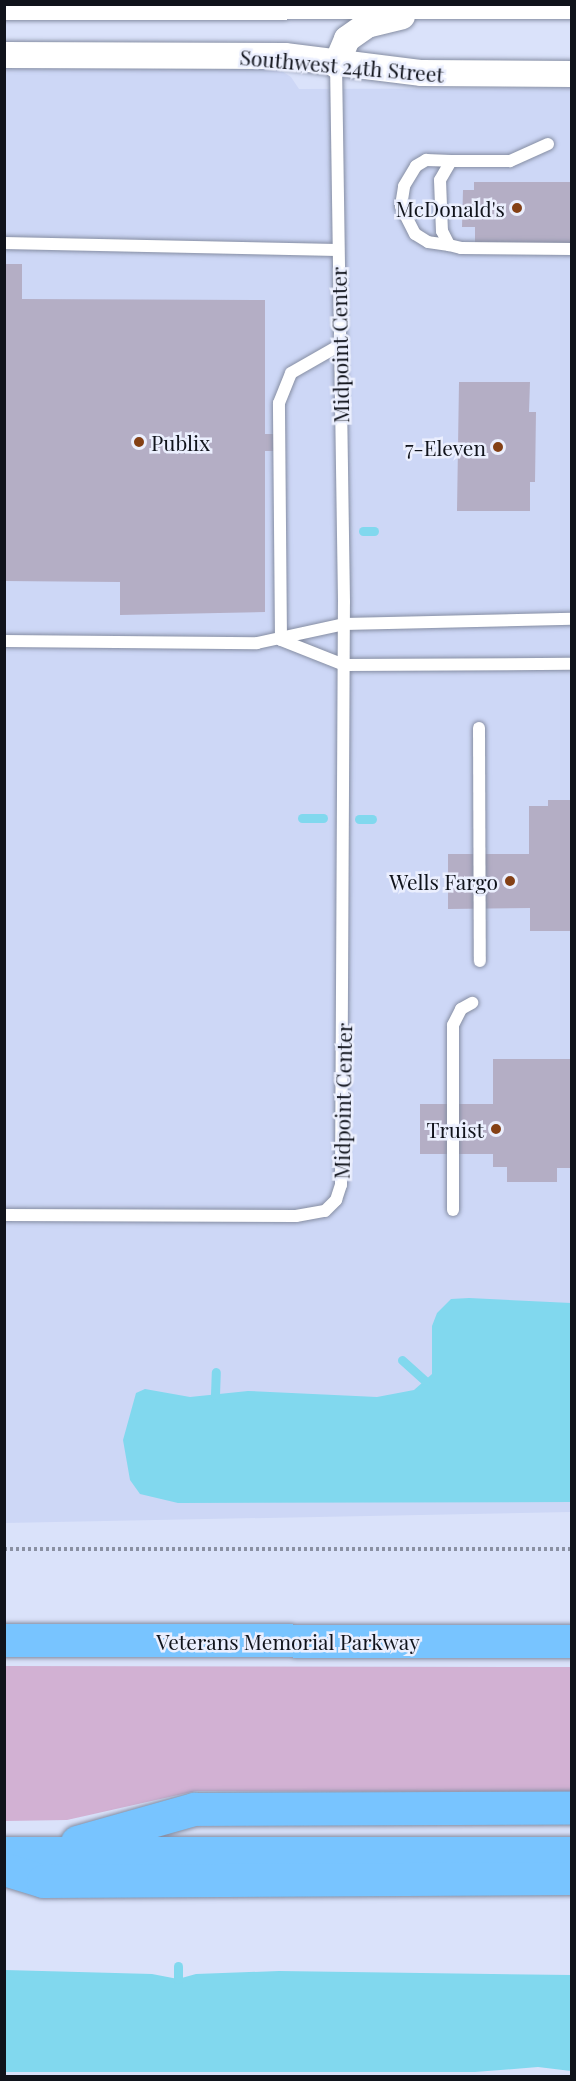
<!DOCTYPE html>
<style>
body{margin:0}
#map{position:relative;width:576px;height:2081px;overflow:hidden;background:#dae2fa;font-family:"Playfair Display",serif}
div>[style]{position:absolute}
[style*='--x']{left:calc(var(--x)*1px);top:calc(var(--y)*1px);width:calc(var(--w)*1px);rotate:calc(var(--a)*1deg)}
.built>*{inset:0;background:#cdd7f6}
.green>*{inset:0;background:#d2b1d3}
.water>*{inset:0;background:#81d8ee}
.stream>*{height:9px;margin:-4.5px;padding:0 4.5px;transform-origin:4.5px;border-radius:4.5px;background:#81d8ee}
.building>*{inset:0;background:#b4aec5}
.path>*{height:4px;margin-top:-2px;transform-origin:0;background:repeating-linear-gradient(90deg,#8a90a2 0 3px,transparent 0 6px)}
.roads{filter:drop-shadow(0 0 2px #858da2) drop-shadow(0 0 2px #858da2)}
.lane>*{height:12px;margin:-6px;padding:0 6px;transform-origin:6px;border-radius:6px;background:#fff}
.street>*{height:26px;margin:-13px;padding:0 13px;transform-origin:13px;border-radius:13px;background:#fff}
.highway>*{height:33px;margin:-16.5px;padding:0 16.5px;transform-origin:16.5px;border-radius:16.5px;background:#78c4ff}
.dots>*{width:16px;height:16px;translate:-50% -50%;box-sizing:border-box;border:3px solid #ebeffe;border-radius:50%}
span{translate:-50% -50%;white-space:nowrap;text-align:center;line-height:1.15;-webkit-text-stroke:5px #ebeffe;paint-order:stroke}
.street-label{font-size:21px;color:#10131b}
.poi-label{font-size:21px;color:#10131b}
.right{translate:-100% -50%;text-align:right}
.left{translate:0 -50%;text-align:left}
.frame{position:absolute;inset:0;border:6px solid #10131b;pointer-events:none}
</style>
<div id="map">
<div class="built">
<div style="clip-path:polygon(272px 65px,291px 77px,299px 89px,571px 88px,571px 1512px,5px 1523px,4px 66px)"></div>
</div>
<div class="green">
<div style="clip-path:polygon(4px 1666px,571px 1667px,571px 1792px,196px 1791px,67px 1820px,5px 1821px)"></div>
</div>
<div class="water">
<div style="clip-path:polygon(469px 1298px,571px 1303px,571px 1502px,178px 1503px,140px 1494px,130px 1480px,123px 1440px,136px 1393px,145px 1389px,190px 1397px,248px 1391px,377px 1397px,414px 1390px,432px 1374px,432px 1326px,437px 1313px,451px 1299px)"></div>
<div style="clip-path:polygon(5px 1970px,152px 1974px,178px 1979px,196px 1974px,279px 1971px,571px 1975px,571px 2071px,538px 2067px,475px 2072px,5px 2072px)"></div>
</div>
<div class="stream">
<div style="--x:363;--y:531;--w:11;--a:0"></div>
<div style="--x:302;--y:818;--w:21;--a:0"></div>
<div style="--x:359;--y:819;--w:13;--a:0"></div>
<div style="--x:402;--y:1360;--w:31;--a:42"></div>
<div style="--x:215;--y:1395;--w:23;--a:-88"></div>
<div style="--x:178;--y:1966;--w:13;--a:90"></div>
</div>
<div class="building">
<div style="clip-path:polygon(474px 182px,572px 182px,572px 246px,475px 246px,475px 227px,462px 227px,463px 190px,474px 190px)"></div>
<div style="clip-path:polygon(4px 264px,22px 264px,22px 299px,265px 300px,265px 434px,274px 434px,274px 451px,265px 451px,265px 612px,120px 615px,120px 582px,4px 581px)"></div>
<div style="clip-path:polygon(459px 382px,530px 382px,529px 412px,536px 412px,535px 482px,530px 482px,530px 511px,457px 511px)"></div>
<div style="clip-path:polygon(548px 800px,572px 800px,572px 931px,530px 931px,530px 908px,448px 909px,448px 854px,529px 854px,529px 806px,548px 806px)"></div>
<div style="clip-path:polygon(493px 1059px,572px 1059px,572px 1168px,557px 1168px,557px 1182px,507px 1182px,507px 1167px,493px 1167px,493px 1154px,420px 1154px,420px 1104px,493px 1104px)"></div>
</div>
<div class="path">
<div style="--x:4;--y:1549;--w:568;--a:0"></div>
</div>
<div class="roads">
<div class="lane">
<div style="--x:548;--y:144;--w:42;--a:155.9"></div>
<div style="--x:510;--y:161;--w:59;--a:180"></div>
<div style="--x:451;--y:161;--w:22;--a:120"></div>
<div style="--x:440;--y:180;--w:51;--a:87.8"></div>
<div style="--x:442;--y:231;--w:16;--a:63"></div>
<div style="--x:449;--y:245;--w:12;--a:14"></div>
<div style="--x:461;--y:248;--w:111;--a:0.5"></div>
<div style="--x:4;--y:243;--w:333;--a:1.2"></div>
<div style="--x:449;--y:245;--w:21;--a:-172"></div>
<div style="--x:428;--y:242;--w:15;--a:-148"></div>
<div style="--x:415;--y:234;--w:31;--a:-117"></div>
<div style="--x:401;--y:206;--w:20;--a:-81"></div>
<div style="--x:404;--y:186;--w:23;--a:-59"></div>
<div style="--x:416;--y:166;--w:12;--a:-31"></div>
<div style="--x:426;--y:160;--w:25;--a:2"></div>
<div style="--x:281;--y:640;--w:237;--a:-90.5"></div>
<div style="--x:279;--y:403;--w:32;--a:-68"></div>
<div style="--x:291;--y:373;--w:56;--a:-29.7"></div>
<div style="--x:281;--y:640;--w:68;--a:21.6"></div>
<div style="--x:344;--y:665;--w:228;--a:-0.3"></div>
<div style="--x:4;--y:641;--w:253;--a:0.5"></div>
<div style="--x:257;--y:643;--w:89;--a:-12.3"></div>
<div style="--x:344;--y:624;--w:228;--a:-1.3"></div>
<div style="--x:479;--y:728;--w:233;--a:89.8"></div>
<div style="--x:453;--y:1210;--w:185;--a:-90"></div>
<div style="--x:453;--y:1025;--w:18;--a:-63"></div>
<div style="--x:461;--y:1009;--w:13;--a:-29"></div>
<div style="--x:4;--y:1215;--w:292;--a:0.2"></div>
<div style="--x:296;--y:1216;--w:29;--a:-10"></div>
<div style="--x:325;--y:1211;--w:16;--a:-45"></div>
<div style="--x:336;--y:1200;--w:16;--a:-72"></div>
<div style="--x:341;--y:1185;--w:583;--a:-89.71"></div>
<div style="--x:344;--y:602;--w:537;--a:-90.85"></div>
</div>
<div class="street">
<div style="--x:4;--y:7;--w:568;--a:-0.1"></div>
<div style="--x:4;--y:55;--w:281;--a:0.2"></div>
<div style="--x:285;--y:56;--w:138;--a:7.1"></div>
<div style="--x:422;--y:73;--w:150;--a:0.4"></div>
<div style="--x:336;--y:65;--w:28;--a:-67"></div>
<div style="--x:347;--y:39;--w:24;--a:-35"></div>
<div style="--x:367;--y:25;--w:36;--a:-14"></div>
</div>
<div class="highway">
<div style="--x:4;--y:1640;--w:568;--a:0.1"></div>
<div style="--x:77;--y:1842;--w:122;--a:-15.8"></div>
<div style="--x:194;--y:1809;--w:378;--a:-0.2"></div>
<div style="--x:4;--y:1853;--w:568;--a:0"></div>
<div style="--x:4;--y:1869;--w:41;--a:17.1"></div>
<div style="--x:43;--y:1881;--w:529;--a:-0.32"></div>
</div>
</div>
<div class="dots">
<div style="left:517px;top:208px;background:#844015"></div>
<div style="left:139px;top:442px;background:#844015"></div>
<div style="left:498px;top:447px;background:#844015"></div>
<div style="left:510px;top:881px;background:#844015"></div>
<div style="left:496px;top:1129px;background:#844015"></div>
</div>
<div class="street-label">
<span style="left:342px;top:65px;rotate:5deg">Southwest 24th Street</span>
<span style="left:339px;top:345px;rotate:-91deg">Midpoint Center</span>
<span style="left:342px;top:1101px;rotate:-89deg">Midpoint Center</span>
<span style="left:288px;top:1641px">Veterans Memorial Parkway</span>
</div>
<div class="poi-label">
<span class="right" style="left:505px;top:208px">McDonald's</span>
<span class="left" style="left:151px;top:442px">Publix</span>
<span class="right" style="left:486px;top:447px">7-Eleven</span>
<span class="right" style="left:498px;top:881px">Wells Fargo</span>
<span class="right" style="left:484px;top:1129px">Truist</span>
</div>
<div class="frame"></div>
</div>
